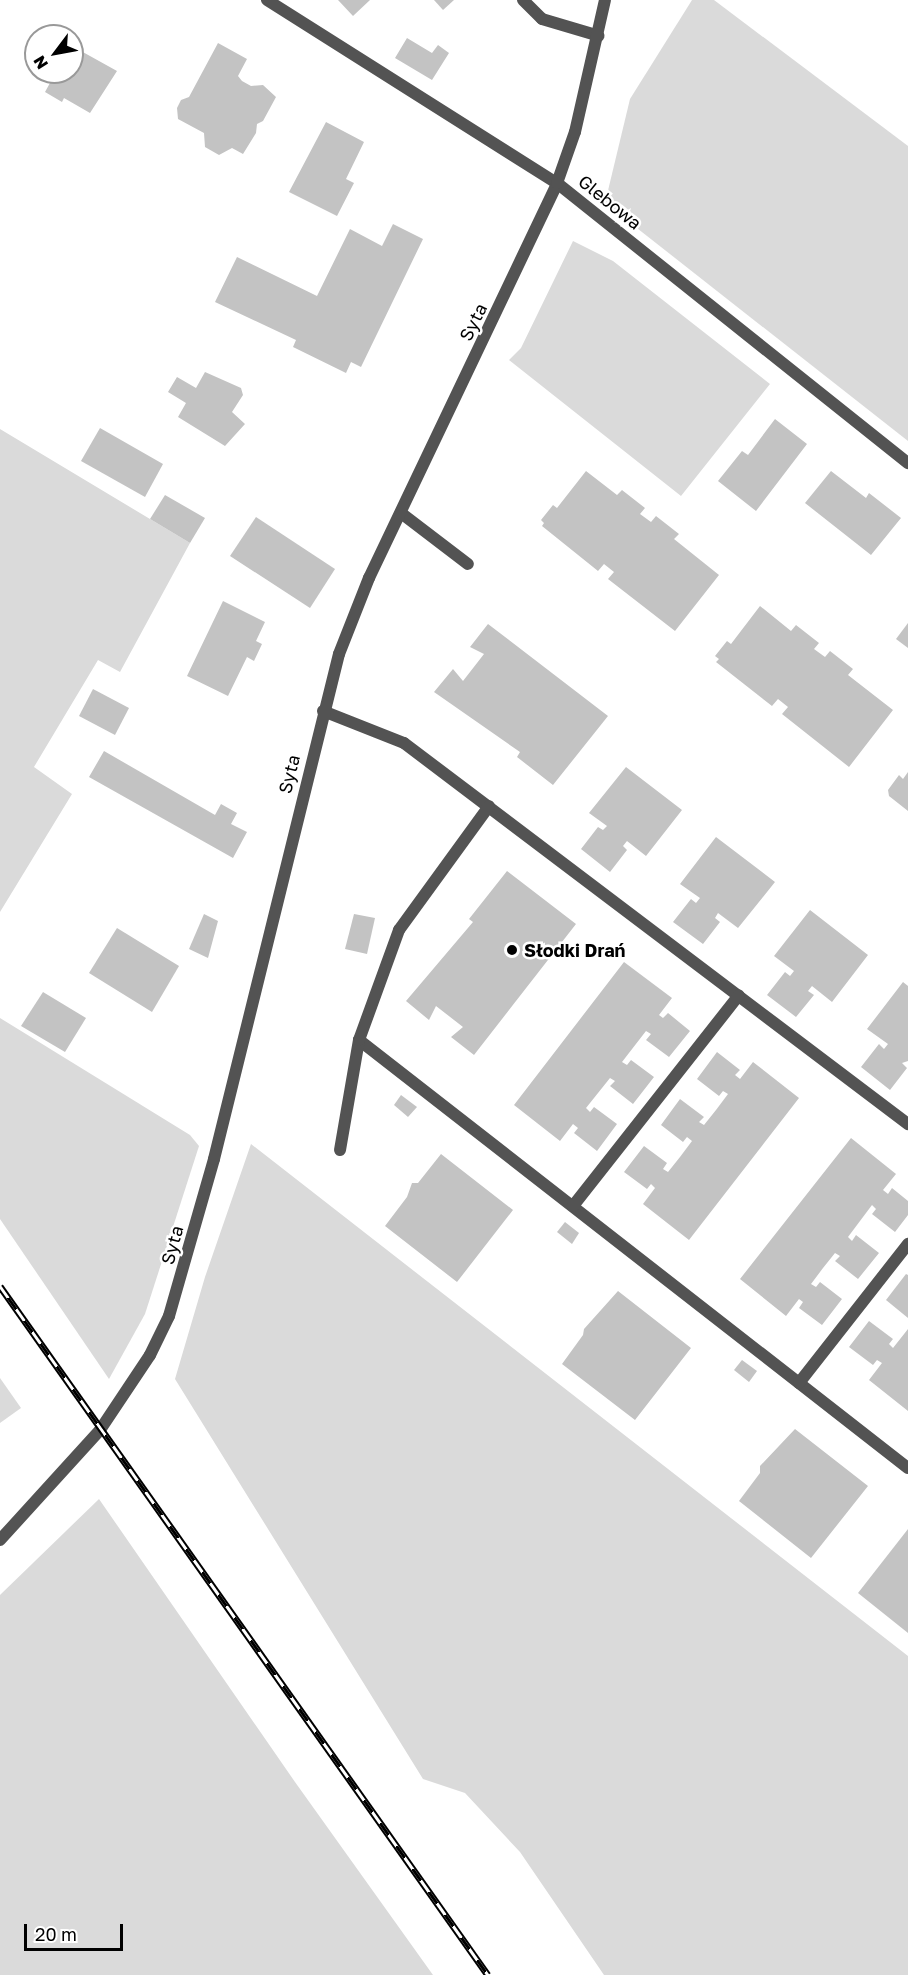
<!DOCTYPE html>
<meta charset="utf-8">
<style>
body{margin:0}
#map{position:relative;width:908px;height:1975px;overflow:hidden;background:#fff;font-family:"Golos Text",sans-serif}
div>[style]{position:absolute}
[style*='--x']{left:calc(var(--x)*1px);top:calc(var(--y)*1px);width:calc(var(--w)*1px);rotate:calc(var(--a)*1deg)}
.green>*{inset:0;background:#dadada}
.building>*{inset:0;background:#c3c3c3}
.service>*{height:12px;margin:-6px;padding:0 6px;transform-origin:6px;border-radius:6px;background:#535353}
.minor>*{height:12px;margin:-6px;padding:0 6px;transform-origin:6px;border-radius:6px;background:#535353}
.tertiary>*{height:12px;margin:-6px;padding:0 6px;transform-origin:6px;border-radius:6px;background:#535353}
.rail>*{height:7px;margin-top:-3.5px;transform-origin:0;background:repeating-linear-gradient(90deg,#fff 0 14px,#000 0 28px);box-sizing:border-box;border-block:2px solid #000}
.dots>*{width:16px;height:16px;translate:-50% -50%;box-sizing:border-box;border:3px solid #fff;border-radius:50%}
span{translate:-50% -50%;white-space:nowrap;text-align:center;line-height:1.15;-webkit-text-stroke:5px #fff;paint-order:stroke}
.street-label{font-size:18px;color:#000}
.poi-label{font-size:18px;color:#000;font-weight:700}
.left{translate:0 -50%;text-align:left}
.north{position:absolute;left:24px;top:24px;width:60px;height:60px;box-sizing:border-box;background:#fff;border:2px solid #999;border-radius:50%;rotate:238deg;font-size:16px;font-weight:700;line-height:24px;text-align:center;color:#000}
.north::after{content:'';display:block;margin:auto;width:21px;height:27px;background:#000;clip-path:polygon(50% 0,100% 100%,50% 72%,0 100%)}
.scale{position:absolute;left:24px;top:1924px;width:99px;height:27px;box-sizing:border-box;border:3px solid #000;border-top:0;padding-left:8px;font-size:18px;line-height:21px;white-space:nowrap;color:#000;-webkit-text-stroke:4px #fff;paint-order:stroke}
</style>
<div id="map">
<div class="green">
<div style="clip-path:polygon(692px 0,714px 0,908px 146px,908px 441px,605px 203px,630px 99px)"></div>
<div style="clip-path:polygon(573px 241px,613px 261px,770px 384px,681px 496px,509px 360px,521px 348px)"></div>
<div style="clip-path:polygon(0 429px,190px 543px,120px 672px,98px 660px,34px 767px,72px 794px,0 912px)"></div>
<div style="clip-path:polygon(0 1018px,190px 1135px,199px 1146px,145px 1314px,109px 1379px,0 1219px)"></div>
<div style="clip-path:polygon(251px 1144px,908px 1656px,908px 1975px,604px 1975px,520px 1852px,465px 1793px,423px 1779px,175px 1379px,205px 1277px)"></div>
<div style="clip-path:polygon(0 1378px,21px 1408px,0 1423px)"></div>
<div style="clip-path:polygon(99px 1499px,295px 1782px,433px 1975px,0 1975px,0 1595px)"></div>
</div>
<div class="building">
<div style="clip-path:polygon(338px 0,370px 0,353px 16px)"></div>
<div style="clip-path:polygon(434px 0,454px 0,443px 10px)"></div>
<div style="clip-path:polygon(407px 38px,432px 53px,438px 45px,449px 53px,432px 80px,395px 58px)"></div>
<div style="clip-path:polygon(218px 43px,247px 59px,238px 76px,242px 81px,251px 86px,263px 85px,276px 97px,263px 121px,257px 124px,256px 133px,243px 154px,232px 148px,219px 155px,205px 147px,204px 133px,178px 119px,177px 108px,181px 100px,189px 97px)"></div>
<div style="clip-path:polygon(72px 46px,117px 71px,90px 113px,64px 98px,62px 102px,45px 92px,56px 72px,72px 72px)"></div>
<div style="clip-path:polygon(326px 122px,364px 142px,346px 179px,354px 183px,337px 216px,289px 192px)"></div>
<div style="clip-path:polygon(393px 224px,423px 239px,361px 367px,351px 362px,346px 373px,293px 347px,296px 340px,215px 302px,237px 257px,317px 296px,350px 229px,382px 246px)"></div>
<div style="clip-path:polygon(205px 372px,241px 388px,243px 395px,232px 412px,245px 424px,225px 446px,178px 417px,186px 403px,168px 392px,177px 377px,196px 388px)"></div>
<div style="clip-path:polygon(775px 419px,807px 444px,756px 511px,718px 481px,742px 451px,748px 455px)"></div>
<div style="clip-path:polygon(100px 428px,163px 464px,145px 497px,81px 461px)"></div>
<div style="clip-path:polygon(586px 471px,617px 495px,622px 490px,645px 508px,640px 514px,651px 522px,656px 516px,679px 534px,674px 539px,719px 575px,675px 631px,608px 579px,614px 572px,604px 564px,598px 571px,542px 526px,544px 523px,541px 520px,553px 505px,557px 508px)"></div>
<div style="clip-path:polygon(831px 471px,866px 498px,869px 493px,901px 518px,871px 555px,805px 503px)"></div>
<div style="clip-path:polygon(165px 495px,205px 518px,190px 543px,150px 519px)"></div>
<div style="clip-path:polygon(256px 517px,335px 569px,310px 608px,230px 556px)"></div>
<div style="clip-path:polygon(223px 601px,265px 622px,256px 641px,262px 644px,254px 661px,247px 657px,228px 696px,187px 676px)"></div>
<div style="clip-path:polygon(760px 606px,791px 631px,796px 625px,819px 643px,814px 649px,825px 657px,830px 651px,853px 669px,848px 675px,893px 710px,849px 767px,782px 714px,788px 707px,778px 699px,772px 706px,716px 662px,719px 659px,715px 656px,727px 641px,731px 644px)"></div>
<div style="clip-path:polygon(908px 623px,908px 648px,896px 639px)"></div>
<div style="clip-path:polygon(488px 624px,608px 716px,553px 785px,517px 757px,520px 752px,434px 692px,453px 669px,463px 681px,484px 654px,470px 647px)"></div>
<div style="clip-path:polygon(93px 689px,129px 708px,115px 735px,79px 716px)"></div>
<div style="clip-path:polygon(104px 751px,215px 815px,221px 804px,237px 813px,231px 824px,247px 832px,233px 858px,89px 777px)"></div>
<div style="clip-path:polygon(626px 767px,682px 810px,646px 856px,627px 841px,623px 846px,627px 850px,610px 872px,581px 849px,598px 827px,603px 830px,607px 826px,589px 813px)"></div>
<div style="clip-path:polygon(908px 772px,908px 811px,889px 796px,888px 790px,899px 775px,903px 779px)"></div>
<div style="clip-path:polygon(716px 837px,775px 882px,738px 928px,718px 913px,715px 918px,720px 922px,703px 944px,673px 922px,691px 899px,696px 903px,700px 898px,680px 884px)"></div>
<div style="clip-path:polygon(507px 871px,576px 924px,474px 1055px,451px 1037px,463px 1027px,436px 1006px,429px 1020px,406px 1001px,473px 922px,469px 919px)"></div>
<div style="clip-path:polygon(810px 910px,868px 955px,832px 1002px,812px 986px,808px 991px,814px 995px,796px 1017px,767px 995px,785px 972px,790px 976px,794px 971px,774px 956px)"></div>
<div style="clip-path:polygon(204px 914px,218px 921px,208px 958px,189px 949px)"></div>
<div style="clip-path:polygon(354px 914px,375px 918px,367px 954px,345px 949px)"></div>
<div style="clip-path:polygon(117px 928px,179px 966px,152px 1012px,89px 973px)"></div>
<div style="clip-path:polygon(624px 962px,672px 998px,659px 1015px,663px 1018px,668px 1013px,690px 1031px,669px 1057px,646px 1040px,651px 1034px,646px 1031px,622px 1062px,627px 1065px,631px 1060px,654px 1077px,633px 1104px,610px 1086px,615px 1081px,610px 1078px,586px 1108px,590px 1112px,594px 1107px,617px 1124px,597px 1151px,574px 1133px,578px 1128px,573px 1124px,560px 1141px,514px 1105px)"></div>
<div style="clip-path:polygon(903px 982px,908px 986px,908px 1061px,902px 1063px,907px 1068px,890px 1090px,861px 1067px,879px 1044px,884px 1049px,888px 1044px,867px 1029px)"></div>
<div style="clip-path:polygon(43px 992px,86px 1018px,65px 1052px,21px 1026px)"></div>
<div style="clip-path:polygon(717px 1052px,740px 1070px,735px 1075px,740px 1079px,753px 1062px,799px 1098px,689px 1240px,643px 1204px,655px 1188px,651px 1184px,647px 1189px,624px 1172px,644px 1146px,667px 1163px,663px 1169px,668px 1172px,680px 1157px,692px 1141px,687px 1137px,683px 1142px,661px 1125px,680px 1099px,704px 1117px,699px 1122px,704px 1125px,716px 1110px,728px 1094px,723px 1091px,719px 1096px,697px 1079px)"></div>
<div style="clip-path:polygon(401px 1095px,417px 1107px,408px 1117px,394px 1105px)"></div>
<div style="clip-path:polygon(851px 1138px,896px 1174px,883px 1190px,888px 1194px,892px 1188px,908px 1201px,908px 1215px,895px 1232px,872px 1214px,876px 1209px,872px 1205px,848px 1237px,852px 1241px,856px 1235px,879px 1253px,858px 1279px,835px 1261px,840px 1256px,835px 1253px,823px 1268px,811px 1284px,816px 1287px,820px 1282px,842px 1299px,822px 1325px,799px 1308px,803px 1302px,799px 1299px,786px 1316px,740px 1279px)"></div>
<div style="clip-path:polygon(441px 1154px,513px 1210px,457px 1282px,385px 1226px,407px 1197px,412px 1183px,418px 1183px)"></div>
<div style="clip-path:polygon(565px 1222px,579px 1233px,572px 1244px,557px 1232px)"></div>
<div style="clip-path:polygon(906px 1274px,908px 1275px,908px 1318px,886px 1300px)"></div>
<div style="clip-path:polygon(618px 1291px,691px 1348px,635px 1420px,562px 1364px,583px 1335px,584px 1329px)"></div>
<div style="clip-path:polygon(869px 1321px,893px 1339px,889px 1344px,893px 1348px,908px 1329px,908px 1411px,869px 1380px,882px 1363px,877px 1360px,873px 1365px,849px 1347px)"></div>
<div style="clip-path:polygon(742px 1360px,757px 1371px,749px 1382px,734px 1370px)"></div>
<div style="clip-path:polygon(795px 1429px,868px 1486px,811px 1558px,739px 1501px,760px 1473px,760px 1466px)"></div>
<div style="clip-path:polygon(908px 1529px,908px 1633px,858px 1593px)"></div>
</div>
<div class="service">
<div style="--x:523;--y:0;--w:27;--a:45"></div>
<div style="--x:542;--y:19;--w:59;--a:16.6"></div>
<div style="--x:401;--y:513;--w:84;--a:37.3"></div>
</div>
<div class="minor">
<div style="--x:267;--y:0;--w:343;--a:32.3"></div>
<div style="--x:557;--y:183;--w:449;--a:38.6"></div>
<div style="--x:323;--y:711;--w:87;--a:21.6"></div>
<div style="--x:404;--y:743;--w:632;--a:37.09"></div>
<div style="--x:359;--y:1040;--w:696;--a:37.94"></div>
<div style="--x:340;--y:1150;--w:112;--a:-80.2"></div>
<div style="--x:359;--y:1040;--w:117;--a:-70"></div>
<div style="--x:399;--y:930;--w:153;--a:-54"></div>
<div style="--x:573;--y:1206;--w:268;--a:-51.8"></div>
<div style="--x:799;--y:1383;--w:177;--a:-51.9"></div>
</div>
<div class="tertiary">
<div style="--x:0;--y:1540;--w:149;--a:-47.7"></div>
<div style="--x:100;--y:1430;--w:90;--a:-56.3"></div>
<div style="--x:150;--y:1355;--w:43;--a:-64"></div>
<div style="--x:169;--y:1316;--w:163;--a:-74"></div>
<div style="--x:214;--y:1159;--w:520;--a:-76.1"></div>
<div style="--x:339;--y:654;--w:82;--a:-68.5"></div>
<div style="--x:369;--y:578;--w:437;--a:-64.5"></div>
<div style="--x:557;--y:183;--w:54;--a:-70.6"></div>
<div style="--x:575;--y:132;--w:135;--a:-77.2"></div>
</div>
<div class="rail">
<div style="--x:0;--y:1286;--w:844;--a:54.69"></div>
</div>
<div class="dots">
<div style="left:512px;top:950px;background:#000"></div>
</div>
<div class="street-label">
<span style="left:610px;top:202px;rotate:39deg">Glebowa</span>
<span style="left:473px;top:322px;rotate:-64deg">Syta</span>
<span style="left:289px;top:774px;rotate:-76deg">Syta</span>
<span style="left:172px;top:1245px;rotate:-75deg">Syta</span>
</div>
<div class="poi-label">
<span class="left" style="left:524px;top:950px">Słodki Drań</span>
</div>
<div class="north">N</div>
<div class="scale">20 m</div>
</div>
